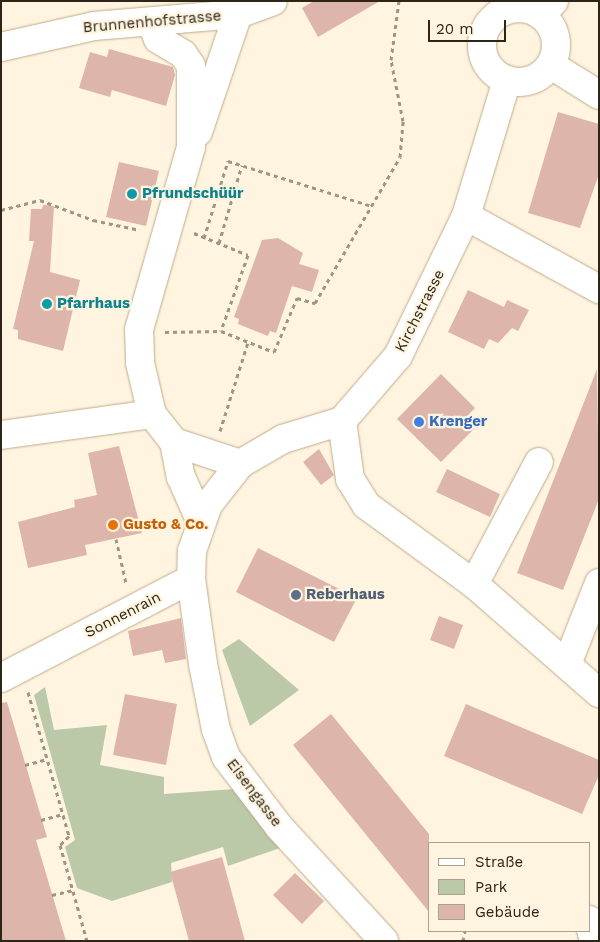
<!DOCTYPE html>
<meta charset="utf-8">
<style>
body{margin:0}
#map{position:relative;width:600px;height:942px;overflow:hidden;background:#fff4df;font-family:"Work Sans",sans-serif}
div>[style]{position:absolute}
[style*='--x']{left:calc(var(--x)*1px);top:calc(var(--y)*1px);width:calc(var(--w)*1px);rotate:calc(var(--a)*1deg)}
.green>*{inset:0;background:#bcc9a8}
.building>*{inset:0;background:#ddb5aa}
.path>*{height:3px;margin-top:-1.5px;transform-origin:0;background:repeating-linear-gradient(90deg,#9f9584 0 4px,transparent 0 8px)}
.roads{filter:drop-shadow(0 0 1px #beac8b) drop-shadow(0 0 1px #beac8b)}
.minor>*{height:28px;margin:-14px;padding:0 14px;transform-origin:14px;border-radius:14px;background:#fff}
.major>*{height:28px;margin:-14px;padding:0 14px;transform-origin:14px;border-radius:14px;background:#fff}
.major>.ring{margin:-14px;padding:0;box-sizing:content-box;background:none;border:28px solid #fff;border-radius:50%}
.dots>*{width:14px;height:14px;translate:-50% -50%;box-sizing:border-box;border:2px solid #fff4df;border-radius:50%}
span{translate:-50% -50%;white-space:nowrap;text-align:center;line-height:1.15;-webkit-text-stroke:4.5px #fff4df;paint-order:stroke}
.street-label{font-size:15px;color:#2c2518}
.culture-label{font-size:15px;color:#0d838f;font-weight:700}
.left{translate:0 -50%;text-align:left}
.shop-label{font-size:15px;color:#366cbe;font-weight:700}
.food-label{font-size:15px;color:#c56008;font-weight:700}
.service-label{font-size:15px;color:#4e5e75;font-weight:700}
.frame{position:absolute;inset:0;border:2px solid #2c2518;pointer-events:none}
.legend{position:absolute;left:428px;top:842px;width:162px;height:90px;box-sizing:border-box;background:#fff4df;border:1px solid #aba18f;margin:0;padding:6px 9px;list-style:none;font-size:15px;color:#2c2518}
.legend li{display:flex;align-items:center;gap:10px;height:25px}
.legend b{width:25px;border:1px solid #aba18f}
.scale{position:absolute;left:428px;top:20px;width:78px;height:22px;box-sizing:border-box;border:2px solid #2c2518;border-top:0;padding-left:6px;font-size:15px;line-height:18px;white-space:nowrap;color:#2c2518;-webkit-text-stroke:4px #fff4df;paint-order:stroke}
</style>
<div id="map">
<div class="green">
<div style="clip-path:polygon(239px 639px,299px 690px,250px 726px,222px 650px)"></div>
<div style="clip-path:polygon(45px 687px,54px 730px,107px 725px,100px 765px,164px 777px,164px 794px,235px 789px,283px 847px,228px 866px,223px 847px,171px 863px,172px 882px,112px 901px,77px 888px,65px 847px,75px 840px,34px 695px)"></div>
</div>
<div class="building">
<div style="clip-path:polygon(314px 1px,380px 1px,318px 37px,302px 8px)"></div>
<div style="clip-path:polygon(109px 49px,173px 67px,175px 75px,166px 106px,112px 90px,110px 97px,79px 88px,90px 52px,107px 57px)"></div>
<div style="clip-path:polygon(558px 112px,599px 124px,599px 174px,580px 228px,528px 213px)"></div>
<div style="clip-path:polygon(119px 162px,159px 171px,146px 226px,106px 217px)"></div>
<div style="clip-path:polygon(43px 205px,54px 206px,50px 272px,80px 280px,63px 351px,18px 339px,18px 330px,13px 329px,34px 241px,29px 241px,31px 209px,42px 209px)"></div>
<div style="clip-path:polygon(278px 238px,303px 253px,299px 264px,319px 270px,312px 292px,292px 286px,276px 333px,270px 331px,268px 336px,238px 324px,239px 319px,234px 317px,262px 240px)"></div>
<div style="clip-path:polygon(468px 290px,504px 307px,507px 300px,529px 310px,518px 331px,512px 328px,498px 343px,489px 339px,484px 349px,448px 332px)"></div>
<div style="clip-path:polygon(597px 369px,599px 499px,563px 590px,517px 573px)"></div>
<div style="clip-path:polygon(441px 374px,475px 408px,466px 417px,476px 427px,441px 462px,397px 419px)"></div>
<div style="clip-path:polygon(119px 446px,142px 533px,85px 545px,87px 555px,28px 568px,18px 522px,75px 507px,74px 500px,97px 495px,88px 453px)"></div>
<div style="clip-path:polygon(319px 449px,334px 475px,321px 485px,303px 462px)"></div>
<div style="clip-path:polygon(447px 469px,500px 494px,490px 517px,436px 492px)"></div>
<div style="clip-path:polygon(258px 548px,357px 598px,334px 642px,236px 592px)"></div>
<div style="clip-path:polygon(439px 616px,463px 625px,454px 649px,430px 640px)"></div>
<div style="clip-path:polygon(181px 618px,186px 659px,165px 663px,162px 650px,133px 656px,128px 631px)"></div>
<div style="clip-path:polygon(125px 694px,177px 704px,166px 765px,113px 755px)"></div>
<div style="clip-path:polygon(7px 702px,47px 837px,36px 840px,66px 941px,1px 941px,1px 703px)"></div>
<div style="clip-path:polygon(466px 704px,599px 760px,599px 775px,582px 814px,444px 756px)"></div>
<div style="clip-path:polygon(331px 714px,429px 834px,429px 912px,293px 745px)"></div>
<div style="clip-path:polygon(222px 857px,245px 941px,189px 941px,170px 872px)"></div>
<div style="clip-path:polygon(295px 873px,324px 901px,302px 924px,273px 895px)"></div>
</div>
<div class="path">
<div style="--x:1;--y:210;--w:40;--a:-14.4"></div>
<div style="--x:40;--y:200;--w:57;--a:20.7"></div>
<div style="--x:93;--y:220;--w:48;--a:12"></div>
<div style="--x:194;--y:233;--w:58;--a:22.2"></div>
<div style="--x:248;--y:255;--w:81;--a:109.6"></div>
<div style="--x:204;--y:238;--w:81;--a:-72.7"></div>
<div style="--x:228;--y:161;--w:151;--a:17.4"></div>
<div style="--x:219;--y:243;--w:81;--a:-73.6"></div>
<div style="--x:165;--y:332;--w:56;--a:-1"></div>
<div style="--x:221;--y:331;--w:57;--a:21.6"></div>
<div style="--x:274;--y:352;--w:59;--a:-66.9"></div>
<div style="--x:297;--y:298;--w:19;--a:16"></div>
<div style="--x:315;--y:303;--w:169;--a:-59.8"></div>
<div style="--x:400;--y:157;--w:36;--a:-85"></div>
<div style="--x:403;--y:121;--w:62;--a:-101.1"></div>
<div style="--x:391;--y:60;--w:60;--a:-82.3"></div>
<div style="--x:220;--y:431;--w:93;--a:-72.5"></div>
<div style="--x:116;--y:539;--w:45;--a:77.2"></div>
<div style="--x:28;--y:692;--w:150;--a:74.1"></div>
<div style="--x:69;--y:836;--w:13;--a:135"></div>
<div style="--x:60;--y:845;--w:100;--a:74.3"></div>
<div style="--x:25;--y:765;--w:23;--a:-15"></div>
<div style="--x:41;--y:820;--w:23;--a:-15"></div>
<div style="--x:52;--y:895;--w:22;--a:-13"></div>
<div style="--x:463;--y:941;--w:10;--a:-79"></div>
</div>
<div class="roads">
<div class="minor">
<div style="--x:541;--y:15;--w:19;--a:-47"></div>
<div style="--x:152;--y:24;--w:16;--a:68"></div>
<div style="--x:158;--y:39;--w:29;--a:31"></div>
<div style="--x:183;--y:54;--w:14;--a:56"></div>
<div style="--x:191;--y:66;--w:81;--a:90"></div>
<div style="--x:191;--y:147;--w:189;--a:105.9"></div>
<div style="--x:139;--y:329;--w:34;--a:88"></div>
<div style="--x:140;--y:363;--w:52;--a:76.8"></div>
<div style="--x:152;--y:414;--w:36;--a:52"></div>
<div style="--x:174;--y:442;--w:70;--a:18.4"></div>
<div style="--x:1;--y:47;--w:95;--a:-12.7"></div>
<div style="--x:94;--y:26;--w:144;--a:-4.8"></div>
<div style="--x:238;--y:14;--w:37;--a:-20"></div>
<div style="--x:198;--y:132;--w:125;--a:-71.3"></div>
<div style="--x:466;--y:216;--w:152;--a:28.8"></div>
<div style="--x:342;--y:421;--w:59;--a:82.1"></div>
<div style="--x:350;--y:479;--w:31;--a:58"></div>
<div style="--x:366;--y:505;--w:134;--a:36.2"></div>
<div style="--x:474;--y:584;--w:166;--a:41.1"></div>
<div style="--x:1;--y:435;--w:152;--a:-7.9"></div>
<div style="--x:174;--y:442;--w:36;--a:79"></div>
<div style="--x:181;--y:477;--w:49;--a:66"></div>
<div style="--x:474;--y:584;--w:138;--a:-62"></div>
<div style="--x:567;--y:664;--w:87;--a:-68.4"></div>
<div style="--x:1;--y:678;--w:214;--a:-27.5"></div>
<div style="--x:589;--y:920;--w:22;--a:77"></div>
<div style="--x:384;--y:941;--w:154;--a:-132.6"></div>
<div style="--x:280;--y:828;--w:89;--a:-127.3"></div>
<div style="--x:226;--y:757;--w:29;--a:-110"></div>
<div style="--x:216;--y:730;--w:67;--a:-101.1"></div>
<div style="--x:203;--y:664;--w:86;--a:-98"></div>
<div style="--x:191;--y:579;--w:28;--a:-88"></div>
<div style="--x:192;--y:551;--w:49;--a:-70.8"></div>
<div style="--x:208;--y:505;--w:52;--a:-52"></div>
<div style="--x:240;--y:464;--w:50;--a:-30.2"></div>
<div style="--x:283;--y:439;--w:62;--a:-17"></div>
<div style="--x:342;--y:421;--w:86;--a:-49.3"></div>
<div style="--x:398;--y:356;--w:156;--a:-64.1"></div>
<div style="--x:466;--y:216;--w:142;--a:-73.2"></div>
</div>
<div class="major">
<div class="ring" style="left:482px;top:8px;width:46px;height:46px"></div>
<div style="--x:551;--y:65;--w:57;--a:32"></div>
</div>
</div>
<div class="dots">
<div style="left:132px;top:194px;background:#0f9aa8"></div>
<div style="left:47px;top:304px;background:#0f9aa8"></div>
<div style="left:419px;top:422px;background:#3f7fe0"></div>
<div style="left:113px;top:525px;background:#e8710a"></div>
<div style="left:296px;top:595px;background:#5c6f8a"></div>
</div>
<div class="street-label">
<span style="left:152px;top:22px;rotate:-5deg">Brunnenhofstrasse</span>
<span style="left:420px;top:311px;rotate:-63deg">Kirchstrasse</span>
<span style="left:123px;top:615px;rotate:-27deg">Sonnenrain</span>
<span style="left:254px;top:793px;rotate:53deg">Eisengasse</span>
</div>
<div class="culture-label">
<span class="left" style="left:142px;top:194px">Pfrundschüür</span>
<span class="left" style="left:57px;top:304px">Pfarrhaus</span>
</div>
<div class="shop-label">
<span class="left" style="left:429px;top:422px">Krenger</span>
</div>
<div class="food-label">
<span class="left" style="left:123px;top:525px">Gusto &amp; Co.</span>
</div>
<div class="service-label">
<span class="left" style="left:306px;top:595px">Reberhaus</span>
</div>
<div class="frame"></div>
<ul class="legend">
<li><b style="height:6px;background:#fff"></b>Straße</li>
<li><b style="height:14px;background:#bcc9a8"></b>Park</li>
<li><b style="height:14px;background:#ddb5aa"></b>Gebäude</li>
</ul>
<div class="scale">20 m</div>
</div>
